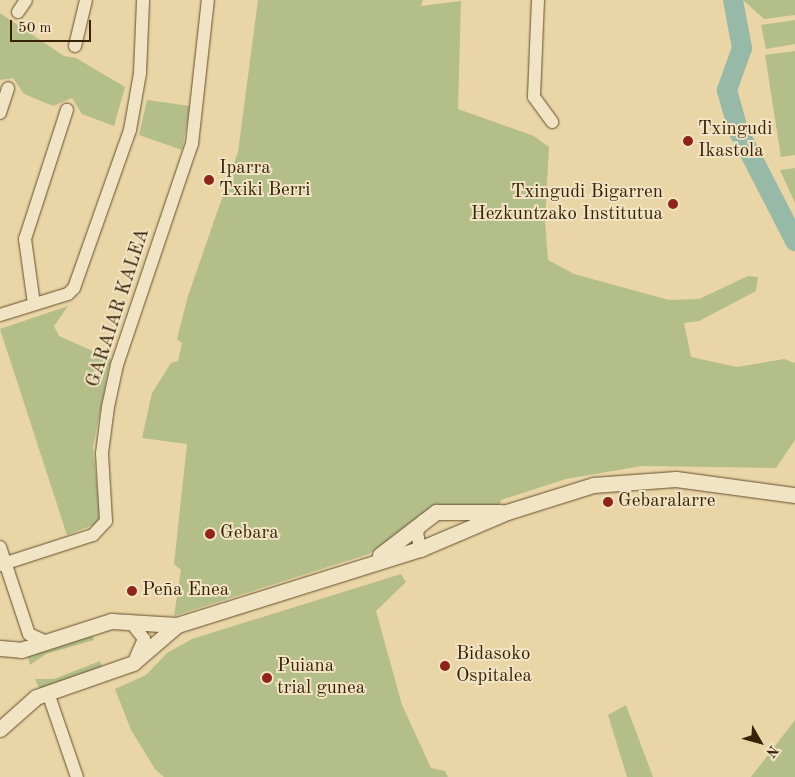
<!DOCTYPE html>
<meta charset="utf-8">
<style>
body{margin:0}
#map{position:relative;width:795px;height:777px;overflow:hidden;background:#e9d5a5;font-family:"Old Standard TT",serif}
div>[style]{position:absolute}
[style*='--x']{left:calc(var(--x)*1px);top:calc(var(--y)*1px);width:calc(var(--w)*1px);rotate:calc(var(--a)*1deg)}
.green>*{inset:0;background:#b3be89}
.river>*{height:20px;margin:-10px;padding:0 10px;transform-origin:10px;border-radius:10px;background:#97b9a8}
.roads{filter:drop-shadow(0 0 1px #654e2e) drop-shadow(0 0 1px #654e2e)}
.minor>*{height:12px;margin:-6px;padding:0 6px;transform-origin:6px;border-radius:6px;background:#f1e4c4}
.tertiary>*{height:15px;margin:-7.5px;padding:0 7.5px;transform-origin:7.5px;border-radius:7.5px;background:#f1e4c4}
.dots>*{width:14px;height:14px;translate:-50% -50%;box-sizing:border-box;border:2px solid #f1e4c4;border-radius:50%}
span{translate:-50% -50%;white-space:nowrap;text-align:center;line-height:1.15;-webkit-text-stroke:4px #f1e4c4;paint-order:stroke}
.poi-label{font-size:19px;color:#392107}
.left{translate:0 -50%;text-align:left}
.right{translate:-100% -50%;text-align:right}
.street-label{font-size:19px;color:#392107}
.north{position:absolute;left:735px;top:717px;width:50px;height:50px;-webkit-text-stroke:4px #f1e4c4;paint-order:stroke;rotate:128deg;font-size:14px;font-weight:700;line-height:20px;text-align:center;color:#392107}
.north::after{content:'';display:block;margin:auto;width:18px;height:22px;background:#392107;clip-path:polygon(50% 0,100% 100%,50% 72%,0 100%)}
.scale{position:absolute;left:10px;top:20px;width:81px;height:22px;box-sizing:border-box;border:2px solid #392107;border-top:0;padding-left:6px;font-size:15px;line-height:18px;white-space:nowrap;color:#392107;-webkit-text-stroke:4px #f1e4c4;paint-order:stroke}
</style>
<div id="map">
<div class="green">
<div style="clip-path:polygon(258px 0,423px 0,421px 6px,461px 1px,458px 109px,534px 136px,549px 147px,545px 221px,548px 260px,574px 274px,669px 300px,699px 299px,748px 276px,758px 277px,756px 291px,699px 321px,684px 323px,691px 357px,737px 367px,784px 359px,795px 363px,795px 440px,776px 468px,642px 466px,566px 479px,501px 500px,499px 508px,447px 506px,369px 554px,174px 616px,181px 570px,174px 564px,187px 444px,142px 438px,152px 393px,171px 363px,178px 361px,182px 343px,177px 339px,188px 296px,238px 152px)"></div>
<div style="clip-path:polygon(743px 0,795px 0,795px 15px,764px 19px)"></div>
<div style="clip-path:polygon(0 13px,64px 56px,76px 58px,125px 87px,114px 126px,82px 114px,72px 98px,53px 106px,24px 94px,13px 78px,0 80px)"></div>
<div style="clip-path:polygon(795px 20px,795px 44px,766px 49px,761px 25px)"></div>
<div style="clip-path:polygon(795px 51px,795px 155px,781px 157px,765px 55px)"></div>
<div style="clip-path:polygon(147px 100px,190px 106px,182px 150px,139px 135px)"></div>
<div style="clip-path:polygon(795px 168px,795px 203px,780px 170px)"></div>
<div style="clip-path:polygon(68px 306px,54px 326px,59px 336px,111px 359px,93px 447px,100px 515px,96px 524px,67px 535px,0 329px)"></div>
<div style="clip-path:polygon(401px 574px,406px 582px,376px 611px,402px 705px,431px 768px,445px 771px,448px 777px,164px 777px,155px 769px,131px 730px,115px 689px,146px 675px,167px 653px,192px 639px)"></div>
<div style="clip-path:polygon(91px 632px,94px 640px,46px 654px,30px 665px,27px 654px)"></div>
<div style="clip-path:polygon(100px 661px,103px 669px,40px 690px,35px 679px,54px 679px)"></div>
<div style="clip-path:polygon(626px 705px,653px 777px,627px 777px,608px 715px)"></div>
<div style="clip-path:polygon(795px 720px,795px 777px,751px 777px)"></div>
</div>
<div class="river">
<div style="--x:733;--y:0;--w:49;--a:79.4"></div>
<div style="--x:742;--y:48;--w:45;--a:109.7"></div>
<div style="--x:727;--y:90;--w:41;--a:74.6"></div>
<div style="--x:738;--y:130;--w:125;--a:62.8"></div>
</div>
<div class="roads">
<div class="minor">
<div style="--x:538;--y:0;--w:97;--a:92.4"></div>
<div style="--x:534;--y:97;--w:31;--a:54"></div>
<div style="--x:18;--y:12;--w:14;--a:-56"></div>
<div style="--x:75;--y:46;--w:47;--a:-76.6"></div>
<div style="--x:0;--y:113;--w:26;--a:-72"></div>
<div style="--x:34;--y:304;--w:66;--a:-97.9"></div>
<div style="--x:25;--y:239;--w:136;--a:-72"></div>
<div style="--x:0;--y:315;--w:71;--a:-17.2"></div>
<div style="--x:68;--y:294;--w:8;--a:-45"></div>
<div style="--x:74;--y:288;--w:168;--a:-70.5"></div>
<div style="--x:130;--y:130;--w:58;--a:-80"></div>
<div style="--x:140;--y:73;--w:73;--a:-87.6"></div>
<div style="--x:0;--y:547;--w:92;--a:71.6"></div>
<div style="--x:29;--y:634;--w:19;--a:25"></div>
<div style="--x:420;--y:549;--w:17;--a:-100"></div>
<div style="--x:417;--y:532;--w:13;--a:-61"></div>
<div style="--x:0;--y:565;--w:98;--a:-17.9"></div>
<div style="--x:93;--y:535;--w:19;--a:-47"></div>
<div style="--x:106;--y:521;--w:68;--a:-93.4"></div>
<div style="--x:102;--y:453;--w:46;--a:-82.6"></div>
<div style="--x:108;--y:407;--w:43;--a:-77.9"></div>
<div style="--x:117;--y:365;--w:233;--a:-71.3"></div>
<div style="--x:192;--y:144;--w:145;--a:-83.7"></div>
<div style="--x:130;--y:621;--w:23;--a:52"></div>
<div style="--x:144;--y:639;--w:20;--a:114"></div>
<div style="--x:48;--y:693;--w:89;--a:71"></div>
</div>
<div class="tertiary">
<div style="--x:380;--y:555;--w:71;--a:-37.5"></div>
<div style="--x:436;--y:512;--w:65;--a:0"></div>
<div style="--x:0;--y:648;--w:21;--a:5"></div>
<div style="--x:21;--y:650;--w:95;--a:-17.9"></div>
<div style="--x:111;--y:621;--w:66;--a:3.5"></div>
<div style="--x:177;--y:625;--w:255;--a:-17.4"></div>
<div style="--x:420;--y:549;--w:95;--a:-23"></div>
<div style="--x:507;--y:512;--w:90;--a:-17.4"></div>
<div style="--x:593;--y:485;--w:83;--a:-4.1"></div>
<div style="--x:676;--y:479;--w:120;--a:7.7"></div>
<div style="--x:0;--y:729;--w:48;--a:-41.6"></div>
<div style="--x:36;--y:697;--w:103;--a:-19.3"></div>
<div style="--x:133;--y:663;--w:58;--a:-40.8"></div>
</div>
</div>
<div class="dots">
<div style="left:688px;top:141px;background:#8f2418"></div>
<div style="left:209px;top:180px;background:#8f2418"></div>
<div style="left:673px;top:204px;background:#8f2418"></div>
<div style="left:608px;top:502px;background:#8f2418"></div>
<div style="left:210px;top:534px;background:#8f2418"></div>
<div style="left:132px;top:591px;background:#8f2418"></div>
<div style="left:445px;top:666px;background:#8f2418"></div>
<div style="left:267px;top:678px;background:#8f2418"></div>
</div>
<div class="poi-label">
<span class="left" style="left:698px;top:141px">Txingudi<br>Ikastola</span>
<span class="left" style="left:219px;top:180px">Iparra<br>Txiki Berri</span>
<span class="right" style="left:663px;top:204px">Txingudi Bigarren<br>Hezkuntzako Institutua</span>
<span class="left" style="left:618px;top:502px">Gebaralarre</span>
<span class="left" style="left:220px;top:534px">Gebara</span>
<span class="left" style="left:142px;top:591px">Peña Enea</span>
<span class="left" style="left:456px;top:666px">Bidasoko<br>Ospitalea</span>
<span class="left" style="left:277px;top:678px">Puiana<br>trial gunea</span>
</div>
<div class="street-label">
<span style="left:119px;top:308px;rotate:-72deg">GARAIAR KALEA</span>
</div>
<div class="north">N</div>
<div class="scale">50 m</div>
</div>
